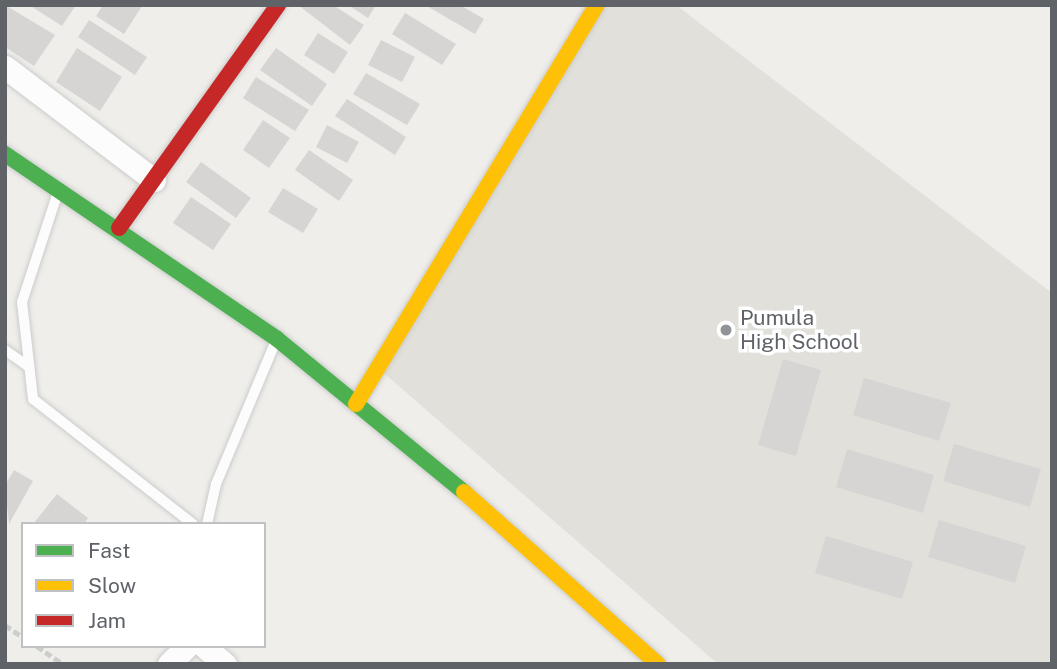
<!DOCTYPE html>
<style>
body{margin:0}
#map{position:relative;width:1057px;height:669px;overflow:hidden;background:#efeeea;font-family:"Public Sans",sans-serif}
div>[style]{position:absolute}
[style*='--x']{left:calc(var(--x)*1px);top:calc(var(--y)*1px);width:calc(var(--w)*1px);rotate:calc(var(--a)*1deg)}
.education>*{inset:0;background:#e2e0da}
.building>*{inset:0;background:#d6d5d3}
.path>*{height:4.5px;margin-top:-2.25px;transform-origin:0;background:repeating-linear-gradient(90deg,#cacfcc 0 7px,transparent 0 10.5px)}
.roads{filter:drop-shadow(0 0 2px #cbcccc) drop-shadow(0 0 2px #cbcccc)}
.lane>*{height:10px;margin:-5px;padding:0 5px;transform-origin:5px;border-radius:5px;background:#fdfcfc}
.street>*{height:23px;margin:-11.5px;padding:0 11.5px;transform-origin:11.5px;border-radius:11.5px;background:#fdfcfc}
.fast>*{height:16px;margin:-8px;padding:0 8px;transform-origin:8px;border-radius:8px;background:#4caf50}
.slow>*{height:16px;margin:-8px;padding:0 8px;transform-origin:8px;border-radius:8px;background:#ffc107}
.jam>*{height:16px;margin:-8px;padding:0 8px;transform-origin:8px;border-radius:8px;background:#c62828}
.dots>*{width:19px;height:19px;translate:-50% -50%;box-sizing:border-box;border:4px solid #fff;border-radius:50%}
span{translate:-50% -50%;white-space:nowrap;text-align:center;line-height:1.15;-webkit-text-stroke:7px #fff;paint-order:stroke}
.poi-label{font-size:21px;color:#5f6368}
.left{translate:0 -50%;text-align:left}
.frame{position:absolute;inset:0;border:7px solid #5f6368;pointer-events:none}
.legend{position:absolute;left:21px;top:522px;width:245px;height:126px;box-sizing:border-box;background:#fff;border:2px solid #bfc1c3;margin:0;padding:9px 12px;list-style:none;font-size:21px;color:#5f6368}
.legend li{display:flex;align-items:center;gap:14px;height:35px}
.legend b{width:35px;border:2px solid #bfc1c3}
</style>
<div id="map">
<div class="education">
<div style="clip-path:polygon(605px 5px,676px 5px,1052px 293px,1052px 664px,718px 664px,377px 367px)"></div>
</div>
<div class="building">
<div style="clip-path:polygon(5px 5px,55px 35px,34px 66px,5px 47px)"></div>
<div style="clip-path:polygon(29px 5px,76px 5px,62px 26px)"></div>
<div style="clip-path:polygon(103px 5px,140px 5px,142px 6px,124px 34px,96px 16px)"></div>
<div style="clip-path:polygon(298px 5px,333px 5px,364px 25px,350px 45px)"></div>
<div style="clip-path:polygon(348px 5px,376px 5px,368px 18px)"></div>
<div style="clip-path:polygon(425px 5px,460px 5px,484px 19px,475px 34px)"></div>
<div style="clip-path:polygon(405px 13px,456px 44px,442px 65px,392px 34px)"></div>
<div style="clip-path:polygon(89px 20px,147px 57px,135px 75px,78px 37px)"></div>
<div style="clip-path:polygon(318px 33px,348px 52px,334px 74px,304px 55px)"></div>
<div style="clip-path:polygon(381px 40px,415px 57px,402px 82px,368px 65px)"></div>
<div style="clip-path:polygon(77px 48px,122px 77px,100px 111px,56px 82px)"></div>
<div style="clip-path:polygon(276px 48px,327px 84px,312px 106px,260px 70px)"></div>
<div style="clip-path:polygon(366px 73px,420px 104px,407px 125px,353px 94px)"></div>
<div style="clip-path:polygon(256px 77px,309px 110px,295px 131px,243px 98px)"></div>
<div style="clip-path:polygon(347px 99px,406px 137px,395px 155px,335px 116px)"></div>
<div style="clip-path:polygon(263px 120px,290px 138px,269px 168px,243px 150px)"></div>
<div style="clip-path:polygon(327px 125px,359px 142px,347px 163px,316px 147px)"></div>
<div style="clip-path:polygon(309px 150px,353px 180px,339px 201px,295px 170px)"></div>
<div style="clip-path:polygon(201px 162px,251px 198px,236px 218px,186px 182px)"></div>
<div style="clip-path:polygon(283px 188px,318px 209px,303px 233px,268px 212px)"></div>
<div style="clip-path:polygon(191px 197px,231px 224px,213px 250px,173px 223px)"></div>
<div style="clip-path:polygon(783px 359px,821px 370px,796px 456px,758px 445px)"></div>
<div style="clip-path:polygon(864px 378px,951px 403px,939px 441px,853px 415px)"></div>
<div style="clip-path:polygon(954px 444px,1041px 469px,1030px 507px,943px 481px)"></div>
<div style="clip-path:polygon(847px 449px,934px 475px,923px 513px,836px 487px)"></div>
<div style="clip-path:polygon(14px 470px,33px 481px,9px 524px,5px 485px)"></div>
<div style="clip-path:polygon(57px 494px,88px 518px,84px 524px,33px 524px)"></div>
<div style="clip-path:polygon(939px 520px,1026px 546px,1015px 583px,928px 557px)"></div>
<div style="clip-path:polygon(826px 536px,913px 562px,902px 599px,815px 573px)"></div>
</div>
<div class="path">
<div style="--x:5;--y:625;--w:22;--a:34"></div>
<div style="--x:37;--y:646;--w:32;--a:35"></div>
</div>
<div class="roads">
<div class="lane">
<div style="--x:58;--y:192;--w:116;--a:108.1"></div>
<div style="--x:22;--y:302;--w:98;--a:83.5"></div>
<div style="--x:33;--y:399;--w:203;--a:38"></div>
<div style="--x:5;--y:350;--w:29;--a:35"></div>
<div style="--x:207;--y:524;--w:41;--a:-77.3"></div>
<div style="--x:216;--y:484;--w:153;--a:-67.3"></div>
</div>
<div class="street">
<div style="--x:5;--y:67;--w:187;--a:37.2"></div>
<div style="--x:204;--y:646;--w:28;--a:41"></div>
<div style="--x:169;--y:664;--w:25;--a:-45"></div>
</div>
<div class="fast">
<div style="--x:5;--y:154;--w:329;--a:34.2"></div>
<div style="--x:277;--y:339;--w:242;--a:39.3"></div>
</div>
<div class="slow">
<div style="--x:356;--y:404;--w:466;--a:-58.9"></div>
<div style="--x:464;--y:492;--w:259;--a:41.6"></div>
</div>
<div class="jam">
<div style="--x:119;--y:228;--w:274;--a:-54.5"></div>
</div>
</div>
<div class="dots">
<div style="left:726px;top:330px;background:#919496"></div>
</div>
<div class="poi-label">
<span class="left" style="left:740px;top:330px">Pumula<br>High School</span>
</div>
<div class="frame"></div>
<ul class="legend">
<li><b style="height:9px;background:#4caf50"></b>Fast</li>
<li><b style="height:9px;background:#ffc107"></b>Slow</li>
<li><b style="height:9px;background:#c62828"></b>Jam</li>
</ul>
</div>
